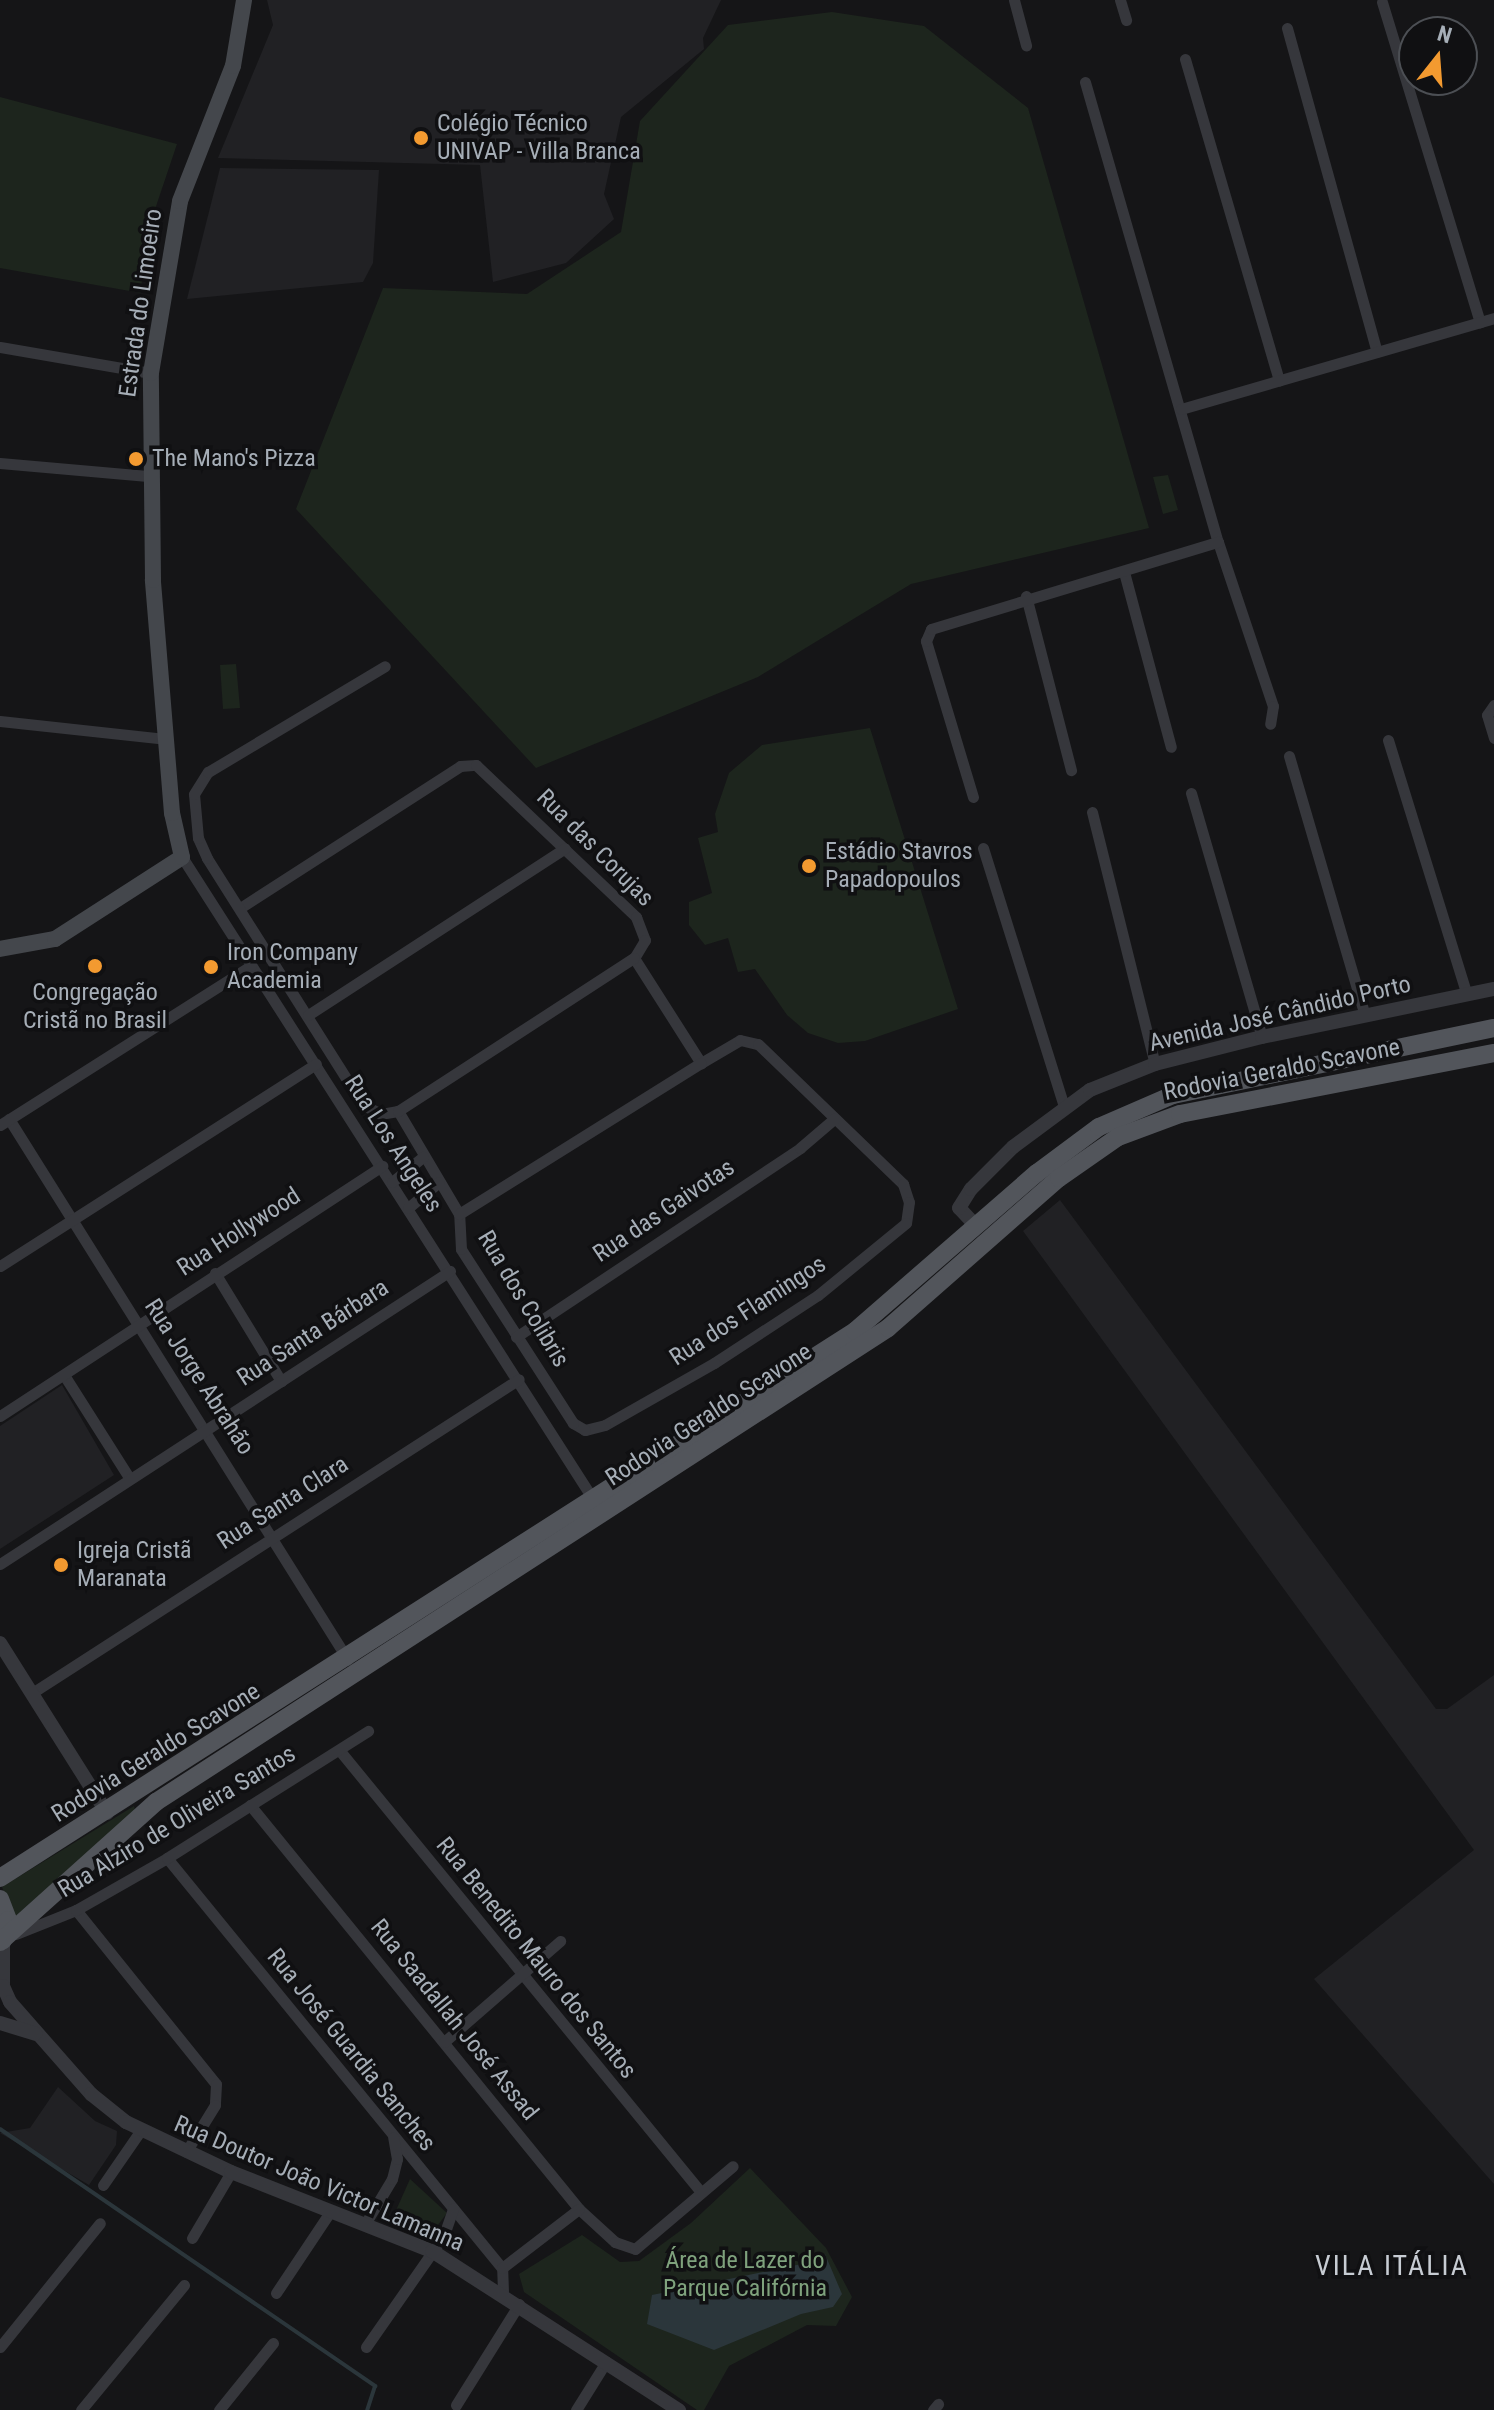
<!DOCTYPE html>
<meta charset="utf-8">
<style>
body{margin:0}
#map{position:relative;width:1494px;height:2410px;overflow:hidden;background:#151517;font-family:"Roboto Condensed",sans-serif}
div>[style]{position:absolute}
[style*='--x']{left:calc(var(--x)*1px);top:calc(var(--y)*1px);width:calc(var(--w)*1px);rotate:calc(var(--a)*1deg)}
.built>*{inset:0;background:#212124}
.green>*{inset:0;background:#1d251d}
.water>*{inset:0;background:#2b363b}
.stream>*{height:4px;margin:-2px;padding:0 2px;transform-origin:2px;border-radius:2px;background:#2b363b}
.minor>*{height:11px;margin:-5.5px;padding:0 5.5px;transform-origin:5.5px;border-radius:5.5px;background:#36373c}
.tertiary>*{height:14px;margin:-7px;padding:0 7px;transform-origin:7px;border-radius:7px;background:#36373c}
.secondary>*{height:16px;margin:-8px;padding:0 8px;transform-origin:8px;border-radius:8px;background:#44474c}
.primary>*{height:18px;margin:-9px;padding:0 9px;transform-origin:9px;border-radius:9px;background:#52555b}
.dots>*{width:22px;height:22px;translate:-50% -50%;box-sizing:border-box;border:4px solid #101012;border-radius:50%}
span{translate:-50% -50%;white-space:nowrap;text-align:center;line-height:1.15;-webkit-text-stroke:7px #101012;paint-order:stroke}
.poi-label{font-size:24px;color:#a6aeb7}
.left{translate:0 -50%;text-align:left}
.street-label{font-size:24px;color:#a6aeb7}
.park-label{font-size:24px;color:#7fa27d}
.quarter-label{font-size:28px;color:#c7ccd3;letter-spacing:2px}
.north{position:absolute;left:1398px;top:16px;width:80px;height:80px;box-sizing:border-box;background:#101012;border:2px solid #4c4f54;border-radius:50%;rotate:17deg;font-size:22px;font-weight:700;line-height:32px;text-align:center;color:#a6aeb7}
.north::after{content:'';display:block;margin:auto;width:28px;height:36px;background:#f39a30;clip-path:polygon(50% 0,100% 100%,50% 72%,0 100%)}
</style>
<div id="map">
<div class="built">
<div style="clip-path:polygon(267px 0,721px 0,703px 38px,704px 49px,621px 117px,604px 194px,614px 219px,566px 263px,493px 282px,480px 165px,218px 158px,273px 25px)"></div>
<div style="clip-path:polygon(220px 168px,379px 170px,373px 263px,363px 282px,187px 299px)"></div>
<div style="clip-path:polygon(1060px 1200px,1436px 1709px,1447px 1709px,1494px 1675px,1494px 2184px,1314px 1979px,1474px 1850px,1023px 1231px)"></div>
<div style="clip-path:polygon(62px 1385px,114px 1475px,0 1549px,0 1426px)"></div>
<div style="clip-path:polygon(58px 2087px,95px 2121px,117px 2131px,116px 2145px,89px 2185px,0 2133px,30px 2128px)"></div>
</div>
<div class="green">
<div style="clip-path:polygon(832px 12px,924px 26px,1028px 108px,1149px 528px,911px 584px,758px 677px,536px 768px,296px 509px,383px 288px,527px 294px,621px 232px,640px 121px,728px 25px)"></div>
<div style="clip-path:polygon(0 97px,177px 144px,145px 239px,141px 293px,0 268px)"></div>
<div style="clip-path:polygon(1168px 475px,1178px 510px,1163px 514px,1153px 477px)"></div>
<div style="clip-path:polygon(236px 664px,240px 708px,223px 709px,220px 665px)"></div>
<div style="clip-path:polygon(870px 728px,958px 1009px,865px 1041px,838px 1043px,808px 1033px,787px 1015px,755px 969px,738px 972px,728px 938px,705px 945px,689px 925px,689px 902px,712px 893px,698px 838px,718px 832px,715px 814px,729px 773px,762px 745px)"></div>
<div style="clip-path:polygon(134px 1806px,135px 1810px,17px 1923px,2px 1887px)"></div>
<div style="clip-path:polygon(750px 2168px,826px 2248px,852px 2297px,836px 2326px,807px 2325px,729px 2366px,704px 2410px,697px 2410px,524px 2292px,519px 2274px,582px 2235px,620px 2262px,639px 2261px,691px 2223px)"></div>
<div style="clip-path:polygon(410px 2179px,447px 2213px,432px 2233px,393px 2217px)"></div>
</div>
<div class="water">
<div style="clip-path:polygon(825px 2254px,842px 2294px,833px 2307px,801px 2314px,714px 2350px,647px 2324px,652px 2295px,811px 2262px)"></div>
</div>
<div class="stream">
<div style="--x:0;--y:2129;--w:455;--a:34.4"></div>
<div style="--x:375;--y:2386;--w:25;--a:108"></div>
</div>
<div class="minor">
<div style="--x:1014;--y:0;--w:47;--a:75.1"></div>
<div style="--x:1120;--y:0;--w:21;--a:73"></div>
<div style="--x:1382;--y:2;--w:335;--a:73"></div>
<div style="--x:1287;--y:28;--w:336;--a:74.5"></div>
<div style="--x:1185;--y:59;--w:335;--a:73.7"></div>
<div style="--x:1085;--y:82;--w:479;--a:73.9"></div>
<div style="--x:1218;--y:542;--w:173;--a:71.5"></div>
<div style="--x:1273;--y:706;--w:18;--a:99"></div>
<div style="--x:0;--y:347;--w:153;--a:9.8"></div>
<div style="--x:1181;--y:409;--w:326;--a:-16.2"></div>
<div style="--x:0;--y:463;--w:151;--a:5"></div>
<div style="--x:1124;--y:572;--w:181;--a:75"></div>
<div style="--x:1026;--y:596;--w:180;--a:75.5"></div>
<div style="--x:1494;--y:705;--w:12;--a:125"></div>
<div style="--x:1487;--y:715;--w:24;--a:73"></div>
<div style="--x:0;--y:721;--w:168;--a:6.2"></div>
<div style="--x:1388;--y:740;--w:267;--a:72.8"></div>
<div style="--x:1289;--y:756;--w:271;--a:73.7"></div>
<div style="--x:1191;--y:793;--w:254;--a:73.8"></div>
<div style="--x:973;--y:797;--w:163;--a:-106.8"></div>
<div style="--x:926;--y:641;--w:13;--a:-67"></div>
<div style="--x:931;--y:629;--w:300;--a:-16.9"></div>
<div style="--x:1092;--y:812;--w:260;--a:76"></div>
<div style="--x:983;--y:848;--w:271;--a:72.6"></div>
<div style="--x:182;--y:857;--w:759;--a:57.38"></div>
<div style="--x:240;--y:908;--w:262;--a:-32.8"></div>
<div style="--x:460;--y:766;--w:16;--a:-4"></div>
<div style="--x:476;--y:765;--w:221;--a:43.5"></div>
<div style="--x:636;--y:917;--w:25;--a:69"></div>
<div style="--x:645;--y:940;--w:21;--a:121"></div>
<div style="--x:634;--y:958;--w:125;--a:57.5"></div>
<div style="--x:701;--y:1063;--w:45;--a:-30.5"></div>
<div style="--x:740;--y:1040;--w:18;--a:13"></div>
<div style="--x:758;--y:1044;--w:202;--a:44"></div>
<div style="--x:903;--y:1184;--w:19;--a:72"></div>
<div style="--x:909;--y:1202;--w:21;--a:98"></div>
<div style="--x:906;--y:1223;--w:114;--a:140.7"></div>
<div style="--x:818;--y:1295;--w:124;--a:146.8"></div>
<div style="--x:714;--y:1363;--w:125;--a:150.4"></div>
<div style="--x:605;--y:1425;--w:21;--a:166"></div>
<div style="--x:585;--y:1430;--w:14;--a:-150"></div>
<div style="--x:573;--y:1423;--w:207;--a:-122.8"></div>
<div style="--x:461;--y:1249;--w:35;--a:-93"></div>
<div style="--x:459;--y:1214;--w:120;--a:-120.6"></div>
<div style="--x:398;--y:1111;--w:17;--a:170"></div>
<div style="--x:381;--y:1114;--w:20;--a:-153"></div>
<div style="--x:363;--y:1105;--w:292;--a:-122.3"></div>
<div style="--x:207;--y:858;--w:22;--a:-114"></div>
<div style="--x:198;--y:838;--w:44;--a:-95.2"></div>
<div style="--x:194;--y:794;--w:26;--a:-58"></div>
<div style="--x:208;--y:772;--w:206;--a:-30.9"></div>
<div style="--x:308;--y:1015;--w:306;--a:-33"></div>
<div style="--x:398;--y:1111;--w:281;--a:-33"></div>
<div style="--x:9;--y:1119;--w:638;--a:57.93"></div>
<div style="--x:0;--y:1125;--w:297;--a:-32.4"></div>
<div style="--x:392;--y:1182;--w:40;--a:-39"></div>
<div style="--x:408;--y:1208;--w:40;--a:-40"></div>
<div style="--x:459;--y:1214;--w:285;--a:-32"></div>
<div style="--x:0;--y:1266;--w:375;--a:-32.6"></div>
<div style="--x:215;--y:1273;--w:127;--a:58.6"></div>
<div style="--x:516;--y:1337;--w:341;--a:-33.6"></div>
<div style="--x:800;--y:1148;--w:45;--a:-40.5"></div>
<div style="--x:64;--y:1375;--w:123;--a:57.6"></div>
<div style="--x:0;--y:1416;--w:457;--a:-33.2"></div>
<div style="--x:0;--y:1564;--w:537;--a:-33.07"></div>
<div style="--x:32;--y:1693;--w:579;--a:-32.81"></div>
<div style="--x:340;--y:1751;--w:569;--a:50.71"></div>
<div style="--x:250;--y:1805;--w:521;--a:50.84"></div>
<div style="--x:579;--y:2209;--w:49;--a:42.5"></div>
<div style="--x:615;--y:2242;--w:21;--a:19"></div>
<div style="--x:635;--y:2249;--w:128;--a:-40.3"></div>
<div style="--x:167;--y:1858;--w:529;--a:50.75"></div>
<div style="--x:76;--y:1910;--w:223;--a:51.2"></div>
<div style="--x:216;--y:2084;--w:21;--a:93"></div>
<div style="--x:215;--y:2105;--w:55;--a:121.7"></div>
<div style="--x:16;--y:1934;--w:65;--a:-21.8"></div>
<div style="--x:76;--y:1910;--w:105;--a:-29.7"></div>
<div style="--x:167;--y:1858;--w:238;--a:-32.3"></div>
<div style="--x:444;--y:2042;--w:154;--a:-41"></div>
<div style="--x:103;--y:2185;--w:67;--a:-55.4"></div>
<div style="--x:365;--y:2224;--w:52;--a:-59"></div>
<div style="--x:392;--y:2179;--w:21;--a:-76"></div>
<div style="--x:397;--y:2159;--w:22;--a:-100"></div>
<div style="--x:192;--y:2238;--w:77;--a:-59.4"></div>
<div style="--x:503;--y:2292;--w:24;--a:-92"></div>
<div style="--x:502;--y:2268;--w:97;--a:-37.5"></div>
<div style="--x:276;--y:2293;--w:97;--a:-56.3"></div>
<div style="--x:0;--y:2347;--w:159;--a:-51.1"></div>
<div style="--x:366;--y:2347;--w:136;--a:-55.1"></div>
<div style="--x:444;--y:2235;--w:28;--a:-71"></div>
<div style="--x:456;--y:2405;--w:119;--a:-58"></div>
<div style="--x:81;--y:2410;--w:162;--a:-50.5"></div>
<div style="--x:219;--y:2410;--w:86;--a:-51.1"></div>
<div style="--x:576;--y:2410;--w:57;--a:-58"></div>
<div style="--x:933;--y:2410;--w:8;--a:-50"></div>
</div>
<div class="tertiary">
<div style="--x:977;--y:1227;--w:26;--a:-133"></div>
<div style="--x:959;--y:1208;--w:22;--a:-58"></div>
<div style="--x:971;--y:1189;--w:59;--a:-45"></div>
<div style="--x:1013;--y:1147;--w:96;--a:-36.5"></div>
<div style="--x:1090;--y:1090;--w:70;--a:-21.8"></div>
<div style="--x:1155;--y:1064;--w:110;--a:-14.2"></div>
<div style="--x:1262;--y:1037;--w:237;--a:-11.7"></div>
<div style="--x:0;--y:1643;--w:201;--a:57.8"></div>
<div style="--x:3;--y:1940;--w:46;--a:90"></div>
<div style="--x:3;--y:1986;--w:17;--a:66"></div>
<div style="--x:10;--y:2002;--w:123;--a:48.6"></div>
<div style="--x:91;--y:2094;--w:45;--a:38.7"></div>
<div style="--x:126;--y:2122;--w:116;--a:25.5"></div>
<div style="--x:231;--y:2172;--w:216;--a:21.5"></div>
<div style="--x:432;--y:2251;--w:294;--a:32.8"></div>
<div style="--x:0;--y:2023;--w:37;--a:17"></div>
</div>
<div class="secondary">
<div style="--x:0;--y:949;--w:56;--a:-10.3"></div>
<div style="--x:55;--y:939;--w:151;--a:-32.8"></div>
<div style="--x:182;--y:857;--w:45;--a:-102.8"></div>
<div style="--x:172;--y:813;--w:234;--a:-94.7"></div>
<div style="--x:153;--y:580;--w:207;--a:-90.6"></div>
<div style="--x:151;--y:373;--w:174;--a:-80.4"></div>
<div style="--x:180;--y:201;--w:145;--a:-68.6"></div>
<div style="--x:233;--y:66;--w:67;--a:-80.5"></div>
</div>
<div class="primary">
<div style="--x:0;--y:1878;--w:1015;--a:-32.61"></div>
<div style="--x:855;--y:1331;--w:241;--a:-41"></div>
<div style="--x:1037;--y:1173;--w:77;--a:-36.6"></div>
<div style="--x:1099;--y:1127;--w:81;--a:-23.4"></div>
<div style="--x:1173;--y:1095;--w:328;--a:-11.8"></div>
<div style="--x:0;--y:1899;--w:22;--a:69"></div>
<div style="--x:8;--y:1920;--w:21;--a:104"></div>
<div style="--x:0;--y:1942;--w:210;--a:-41.9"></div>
<div style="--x:156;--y:1802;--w:872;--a:-32.92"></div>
<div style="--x:888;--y:1328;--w:227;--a:-41.3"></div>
<div style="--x:1059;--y:1178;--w:72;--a:-34.8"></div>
<div style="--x:1118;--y:1137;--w:66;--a:-20.4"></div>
<div style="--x:1180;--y:1114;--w:320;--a:-11"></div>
</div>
<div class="dots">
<div style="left:421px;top:138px;background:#f39a30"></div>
<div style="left:136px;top:459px;background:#f39a30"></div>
<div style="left:809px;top:866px;background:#f39a30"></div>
<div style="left:95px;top:966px;background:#f39a30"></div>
<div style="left:211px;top:967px;background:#f39a30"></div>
<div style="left:61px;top:1565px;background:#f39a30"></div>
</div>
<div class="poi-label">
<span class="left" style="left:437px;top:138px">Colégio Técnico<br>UNIVAP - Villa Branca</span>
<span class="left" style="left:152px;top:459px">The Mano's Pizza</span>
<span class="left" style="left:825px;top:866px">Estádio Stavros<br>Papadopoulos</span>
<span class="left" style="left:227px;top:967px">Iron Company<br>Academia</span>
<span style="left:95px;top:1007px">Congregação<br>Cristã no Brasil</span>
<span class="left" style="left:77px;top:1565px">Igreja Cristã<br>Maranata</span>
</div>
<div class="street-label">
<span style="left:141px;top:303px;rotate:-82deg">Estrada do Limoeiro</span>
<span style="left:595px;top:848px;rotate:45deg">Rua das Corujas</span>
<span style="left:1280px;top:1014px;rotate:-13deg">Avenida José Cândido Porto</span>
<span style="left:1282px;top:1070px;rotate:-11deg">Rodovia Geraldo Scavone</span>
<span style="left:393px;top:1144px;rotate:57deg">Rua Los Angeles</span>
<span style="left:664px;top:1211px;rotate:-34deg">Rua das Gaivotas</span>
<span style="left:239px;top:1232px;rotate:-33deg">Rua Hollywood</span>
<span style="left:523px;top:1299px;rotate:59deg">Rua dos Colibris</span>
<span style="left:748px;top:1311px;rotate:-33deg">Rua dos Flamingos</span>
<span style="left:313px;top:1333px;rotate:-33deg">Rua Santa Bárbara</span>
<span style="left:199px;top:1377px;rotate:57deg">Rua Jorge Abrahão</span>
<span style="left:709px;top:1415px;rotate:-33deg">Rodovia Geraldo Scavone</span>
<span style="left:283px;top:1503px;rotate:-33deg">Rua Santa Clara</span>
<span style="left:156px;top:1753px;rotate:-32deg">Rodovia Geraldo Scavone</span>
<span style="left:177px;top:1822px;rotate:-31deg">Rua Alziro de Oliveira Santos</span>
<span style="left:536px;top:1958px;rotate:51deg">Rua Benedito Mauro dos Santos</span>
<span style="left:454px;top:2020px;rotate:51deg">Rua Saadallah José Assad</span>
<span style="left:351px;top:2050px;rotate:51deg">Rua José Guardia Sanches</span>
<span style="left:319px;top:2184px;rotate:23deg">Rua Doutor João Victor Lamanna</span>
</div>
<div class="park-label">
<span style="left:745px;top:2275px">Área de Lazer do<br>Parque Califórnia</span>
</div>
<div class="quarter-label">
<span style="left:1392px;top:2266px">VILA ITÁLIA</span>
</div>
<div class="north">N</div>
</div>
